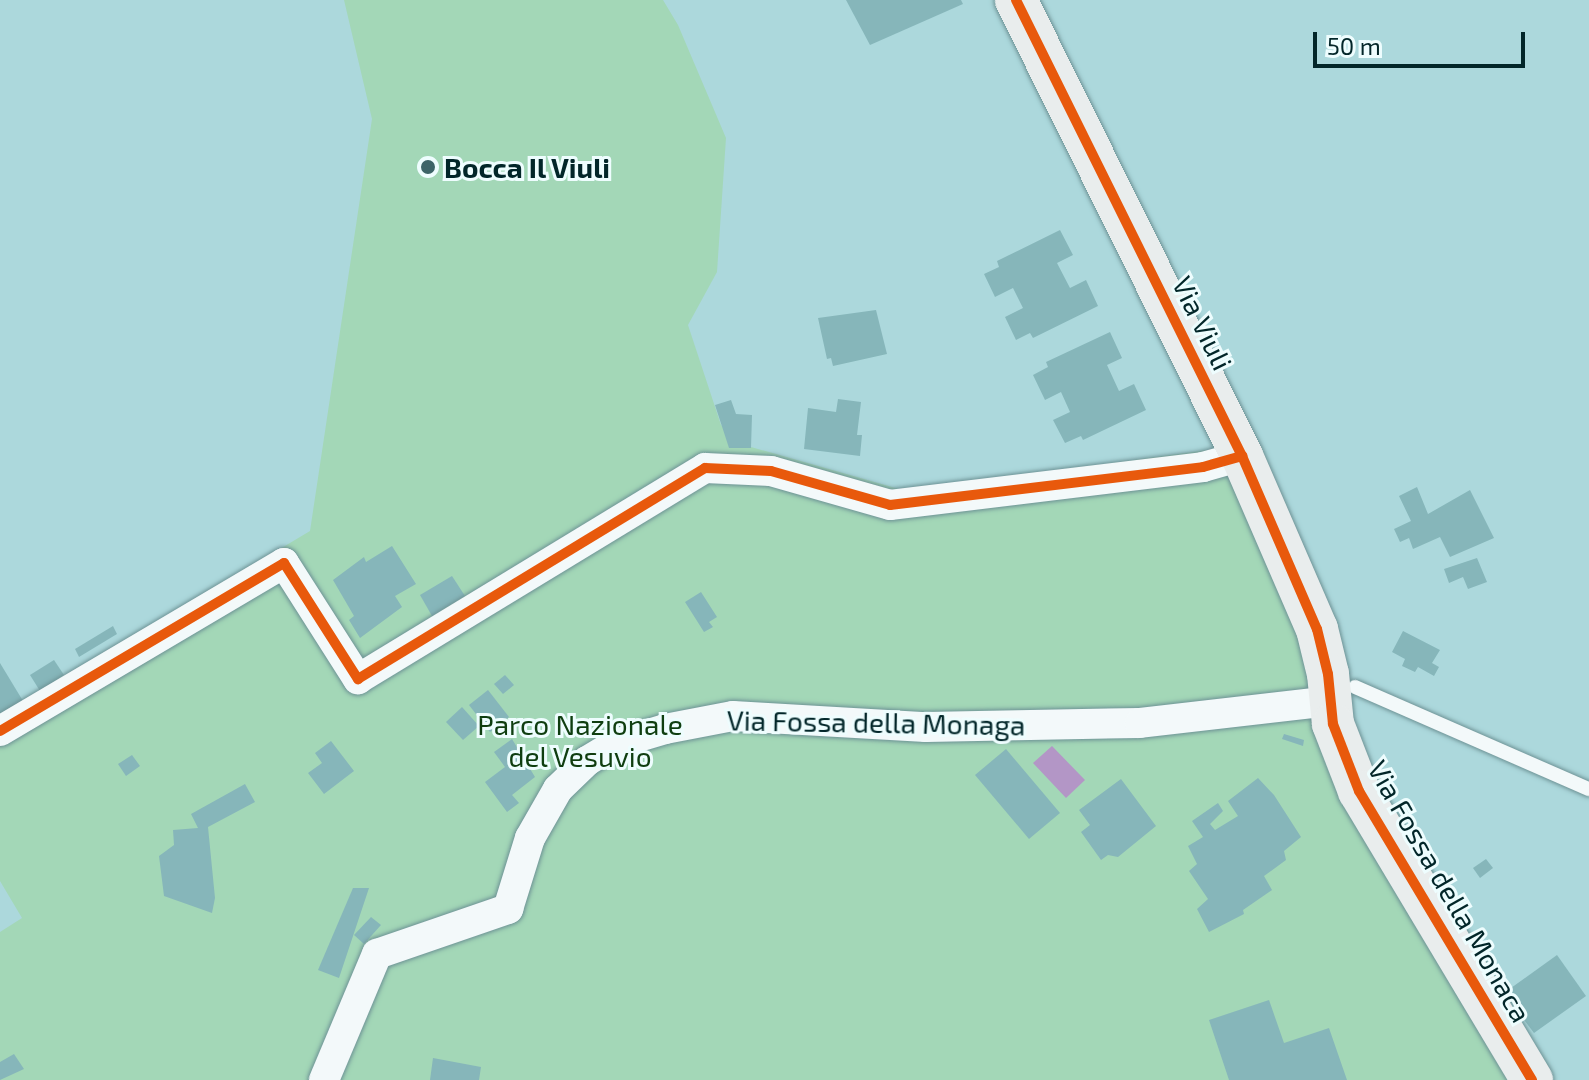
<!DOCTYPE html>
<style>
body{margin:0}
#map{position:relative;width:1589px;height:1080px;overflow:hidden;background:#acd8dc;font-family:"Exo 2",sans-serif}
div>[style]{position:absolute}
[style*='--x']{left:calc(var(--x)*1px);top:calc(var(--y)*1px);width:calc(var(--w)*1px);rotate:calc(var(--a)*1deg)}
.green>*{inset:0;background:#a3d7b7}
.water>*{inset:0;background:#b396c6}
.building>*{inset:0;background:#86b6ba}
.roads{filter:drop-shadow(0 0 2px #6d9295) drop-shadow(0 0 2px #6d9295)}
.lane>*{height:14px;margin:-7px;padding:0 7px;transform-origin:7px;border-radius:7px;background:#f3f9fa}
.street>*{height:30px;margin:-15px;padding:0 15px;transform-origin:15px;border-radius:15px;background:#f3f9fa}
.secondary>*{height:42px;margin:-21px;padding:0 21px;transform-origin:21px;border-radius:21px;background:#e9eded}
.cycleway>*{height:10px;margin:-5px;padding:0 5px;transform-origin:5px;border-radius:5px;background:#e8590c}
.dots>*{width:22px;height:22px;translate:-50% -50%;box-sizing:border-box;border:4px solid #eefdfe;border-radius:50%}
span{translate:-50% -50%;white-space:nowrap;text-align:center;line-height:1.15;-webkit-text-stroke:6px #eefdfe;paint-order:stroke}
.poi-label{font-size:28px;color:#022629;font-weight:700}
.left{translate:0 -50%;text-align:left}
.street-label{font-size:28px;color:#022629}
.park-label{font-size:28px;color:#0f3e10}
.scale{position:absolute;left:1313px;top:32px;width:212px;height:36px;box-sizing:border-box;border:4px solid #022629;border-top:0;padding-left:10px;font-size:24px;line-height:28px;white-space:nowrap;color:#022629;-webkit-text-stroke:6px #eefdfe;paint-order:stroke}
</style>
<div id="map">
<div class="green">
<div style="clip-path:polygon(344px 0,663px 0,678px 25px,726px 138px,717px 272px,688px 325px,721px 425px,751px 447px,906px 491px,1244px 445px,1342px 733px,1543px 1080px,0 1080px,0 932px,22px 918px,0 881px,0 716px,310px 531px,372px 119px)"></div>
</div>
<div class="water">
<div style="clip-path:polygon(1052px 746px,1085px 780px,1066px 798px,1033px 763px)"></div>
</div>
<div class="building">
<div style="clip-path:polygon(846px 0,961px 0,963px 4px,870px 45px)"></div>
<div style="clip-path:polygon(1060px 230px,1073px 255px,1057px 263px,1070px 288px,1086px 280px,1098px 306px,1033px 338px,1030px 333px,1016px 340px,1005px 317px,1023px 308px,1013px 288px,995px 297px,984px 274px,999px 267px,997px 261px)"></div>
<div style="clip-path:polygon(876px 310px,887px 354px,833px 366px,831px 358px,827px 359px,818px 318px)"></div>
<div style="clip-path:polygon(1110px 332px,1122px 358px,1107px 365px,1119px 391px,1134px 384px,1146px 410px,1083px 440px,1081px 436px,1065px 443px,1053px 420px,1070px 412px,1061px 392px,1045px 400px,1033px 375px,1048px 367px,1046px 362px)"></div>
<div style="clip-path:polygon(838px 399px,861px 402px,857px 435px,862px 435px,860px 456px,804px 449px,808px 408px,836px 412px)"></div>
<div style="clip-path:polygon(731px 400px,736px 414px,752px 415px,751px 448px,729px 448px,715px 405px)"></div>
<div style="clip-path:polygon(1417px 487px,1428px 514px,1470px 490px,1494px 538px,1450px 557px,1440px 537px,1413px 549px,1409px 538px,1400px 542px,1394px 529px,1411px 521px,1399px 496px)"></div>
<div style="clip-path:polygon(392px 546px,416px 584px,395px 596px,402px 607px,360px 638px,349px 620px,354px 616px,333px 580px,364px 557px,366px 562px)"></div>
<div style="clip-path:polygon(1477px 558px,1487px 582px,1468px 589px,1463px 577px,1449px 583px,1444px 569px)"></div>
<div style="clip-path:polygon(452px 576px,465px 596px,432px 616px,420px 595px)"></div>
<div style="clip-path:polygon(701px 592px,717px 617px,709px 622px,713px 627px,704px 632px,685px 602px)"></div>
<div style="clip-path:polygon(113px 626px,117px 634px,79px 657px,75px 649px)"></div>
<div style="clip-path:polygon(1403px 631px,1440px 650px,1432px 663px,1439px 667px,1434px 676px,1418px 667px,1415px 672px,1402px 666px,1405px 659px,1392px 652px)"></div>
<div style="clip-path:polygon(54px 660px,64px 675px,40px 691px,30px 675px)"></div>
<div style="clip-path:polygon(0 663px,23px 701px,0 715px)"></div>
<div style="clip-path:polygon(505px 675px,514px 685px,503px 694px,494px 684px)"></div>
<div style="clip-path:polygon(488px 690px,509px 717px,490px 732px,469px 705px)"></div>
<div style="clip-path:polygon(462px 707px,479px 726px,463px 740px,446px 722px)"></div>
<div style="clip-path:polygon(1284px 734px,1304px 740px,1303px 746px,1282px 739px)"></div>
<div style="clip-path:polygon(512px 739px,535px 777px,512px 795px,519px 803px,507px 812px,485px 782px,505px 767px,494px 752px)"></div>
<div style="clip-path:polygon(331px 741px,354px 771px,324px 794px,308px 773px,322px 763px,315px 753px)"></div>
<div style="clip-path:polygon(1006px 749px,1060px 813px,1029px 839px,975px 775px)"></div>
<div style="clip-path:polygon(132px 755px,140px 766px,126px 776px,118px 764px)"></div>
<div style="clip-path:polygon(1258px 778px,1274px 795px,1301px 837px,1284px 851px,1286px 860px,1264px 876px,1272px 890px,1243px 910px,1244px 914px,1209px 932px,1197px 909px,1208px 899px,1189px 871px,1197px 864px,1188px 846px,1203px 837px,1192px 821px,1218px 803px,1223px 811px,1210px 824px,1215px 830px,1238px 816px,1228px 801px)"></div>
<div style="clip-path:polygon(1121px 779px,1156px 826px,1118px 857px,1108px 855px,1101px 860px,1081px 832px,1090px 825px,1079px 810px)"></div>
<div style="clip-path:polygon(245px 784px,255px 802px,208px 827px,215px 898px,212px 913px,164px 896px,159px 856px,174px 845px,173px 830px,198px 828px,191px 814px)"></div>
<div style="clip-path:polygon(1486px 859px,1493px 868px,1480px 878px,1473px 868px)"></div>
<div style="clip-path:polygon(353px 888px,369px 888px,339px 978px,318px 970px)"></div>
<div style="clip-path:polygon(371px 917px,381px 925px,364px 944px,354px 935px)"></div>
<div style="clip-path:polygon(1557px 955px,1586px 996px,1534px 1033px,1504px 993px)"></div>
<div style="clip-path:polygon(1269px 1000px,1284px 1043px,1329px 1028px,1347px 1080px,1229px 1080px,1209px 1020px)"></div>
<div style="clip-path:polygon(14px 1054px,24px 1069px,0 1080px,0 1062px)"></div>
<div style="clip-path:polygon(433px 1058px,481px 1067px,479px 1080px,430px 1080px)"></div>
</div>
<div class="roads">
<div class="lane">
<div style="--x:1355;--y:687;--w:255;--a:23.6"></div>
</div>
<div class="street">
<div style="--x:0;--y:731;--w:330;--a:-30.6"></div>
<div style="--x:284;--y:563;--w:138;--a:57.5"></div>
<div style="--x:358;--y:679;--w:406;--a:-31.3"></div>
<div style="--x:705;--y:468;--w:66;--a:2.6"></div>
<div style="--x:771;--y:471;--w:124;--a:15.9"></div>
<div style="--x:890;--y:505;--w:315;--a:-6.9"></div>
<div style="--x:1203;--y:467;--w:41;--a:-15.8"></div>
<div style="--x:324;--y:1080;--w:137;--a:-67.2"></div>
<div style="--x:377;--y:954;--w:139;--a:-19"></div>
<div style="--x:508;--y:909;--w:74;--a:-72.8"></div>
<div style="--x:530;--y:838;--w:56;--a:-60.3"></div>
<div style="--x:558;--y:789;--w:40;--a:-44"></div>
<div style="--x:587;--y:761;--w:33;--a:-31"></div>
<div style="--x:615;--y:744;--w:52;--a:-16.7"></div>
<div style="--x:665;--y:729;--w:69;--a:-10.8"></div>
<div style="--x:733;--y:716;--w:193;--a:3.3"></div>
<div style="--x:926;--y:727;--w:214;--a:-1.1"></div>
<div style="--x:1140;--y:723;--w:191;--a:-6.6"></div>
</div>
<div class="secondary">
<div style="--x:1016;--y:0;--w:509;--a:63.64"></div>
<div style="--x:1242;--y:456;--w:189;--a:66.6"></div>
<div style="--x:1317;--y:629;--w:46;--a:76.3"></div>
<div style="--x:1328;--y:674;--w:50;--a:84.3"></div>
<div style="--x:1333;--y:724;--w:72;--a:68.8"></div>
<div style="--x:1359;--y:791;--w:337;--a:59.1"></div>
</div>
</div>
<div class="cycleway">
<div style="--x:1016;--y:0;--w:509;--a:63.64"></div>
<div style="--x:1242;--y:456;--w:189;--a:66.6"></div>
<div style="--x:1317;--y:629;--w:46;--a:76.3"></div>
<div style="--x:1328;--y:674;--w:50;--a:84.3"></div>
<div style="--x:1333;--y:724;--w:72;--a:68.8"></div>
<div style="--x:1359;--y:791;--w:337;--a:59.1"></div>
<div style="--x:0;--y:731;--w:330;--a:-30.6"></div>
<div style="--x:284;--y:563;--w:138;--a:57.5"></div>
<div style="--x:358;--y:679;--w:406;--a:-31.3"></div>
<div style="--x:705;--y:468;--w:66;--a:2.6"></div>
<div style="--x:771;--y:471;--w:124;--a:15.9"></div>
<div style="--x:890;--y:505;--w:315;--a:-6.9"></div>
<div style="--x:1203;--y:467;--w:41;--a:-15.8"></div>
</div>
<div class="dots">
<div style="left:428px;top:167px;background:#3d6468"></div>
</div>
<div class="poi-label">
<span class="left" style="left:444px;top:167px">Bocca Il Viuli</span>
</div>
<div class="street-label">
<span style="left:1203px;top:323px;rotate:64deg">Via Viuli</span>
<span style="left:876px;top:722px;rotate:1deg">Via Fossa della Monaga</span>
<span style="left:1450px;top:891px;rotate:60deg">Via Fossa della Monaca</span>
</div>
<div class="park-label">
<span style="left:580px;top:740px">Parco Nazionale<br>del Vesuvio</span>
</div>
<div class="scale">50 m</div>
</div>
